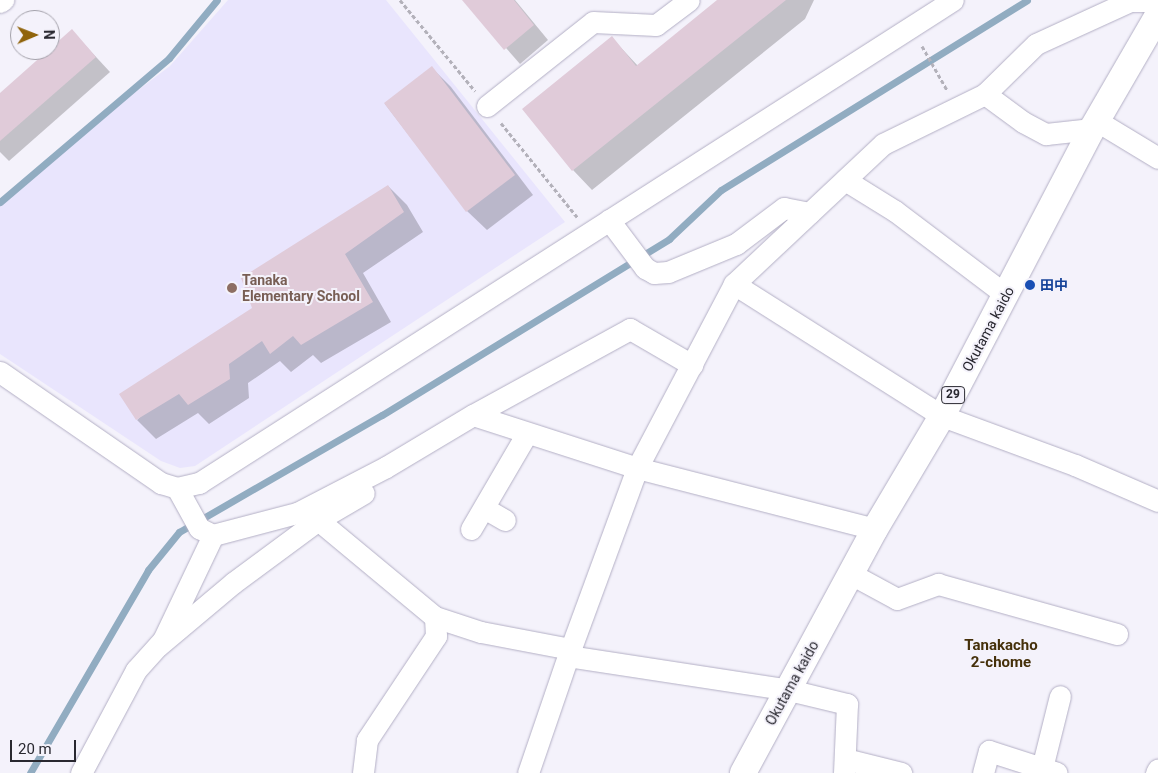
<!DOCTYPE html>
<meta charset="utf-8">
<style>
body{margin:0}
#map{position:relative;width:1158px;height:773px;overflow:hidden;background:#f4f2fb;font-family:Roboto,"Noto Sans JP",sans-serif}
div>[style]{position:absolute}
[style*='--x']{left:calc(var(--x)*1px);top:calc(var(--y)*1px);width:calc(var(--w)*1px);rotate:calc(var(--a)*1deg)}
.built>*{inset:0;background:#e9e5fd}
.shadow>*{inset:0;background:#0003}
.stream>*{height:7px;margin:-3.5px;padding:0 3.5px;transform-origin:3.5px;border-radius:3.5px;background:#91acc1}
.building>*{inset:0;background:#e0cbd9}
.path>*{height:3px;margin-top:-1.5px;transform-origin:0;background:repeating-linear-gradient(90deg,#b3b1ba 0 4px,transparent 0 6.5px)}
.roads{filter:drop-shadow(0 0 1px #b3afc5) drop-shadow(0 0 1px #b3afc5)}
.minor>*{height:21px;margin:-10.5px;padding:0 10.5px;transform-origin:10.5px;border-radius:10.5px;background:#fff}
.major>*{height:26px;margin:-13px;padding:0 13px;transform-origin:13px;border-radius:13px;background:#fff}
.dots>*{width:14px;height:14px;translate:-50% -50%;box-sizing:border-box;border:2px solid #f4f2fb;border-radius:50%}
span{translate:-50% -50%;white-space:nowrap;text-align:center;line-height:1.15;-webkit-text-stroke:4px #f4f2fb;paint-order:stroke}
.shield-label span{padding:1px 4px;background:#f4f2fb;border:1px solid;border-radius:4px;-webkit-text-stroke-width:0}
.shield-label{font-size:12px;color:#292830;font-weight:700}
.education-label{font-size:14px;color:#785e54;font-weight:700}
.left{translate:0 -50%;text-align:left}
.transit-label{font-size:14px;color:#164399;font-weight:700}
.street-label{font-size:14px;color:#292830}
.neighbourhood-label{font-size:15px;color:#45300a;font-weight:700}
.north{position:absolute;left:10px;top:10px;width:50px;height:50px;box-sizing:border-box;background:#f4f2fb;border:1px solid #a3a1aa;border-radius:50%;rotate:89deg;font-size:14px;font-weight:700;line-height:20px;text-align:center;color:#292830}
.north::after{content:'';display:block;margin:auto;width:18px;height:22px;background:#90640c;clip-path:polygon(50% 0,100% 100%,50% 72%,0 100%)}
.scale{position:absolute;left:10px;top:740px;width:66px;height:22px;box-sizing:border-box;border:2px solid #292830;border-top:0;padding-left:6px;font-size:15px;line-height:18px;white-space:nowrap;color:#292830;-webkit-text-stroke:4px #f4f2fb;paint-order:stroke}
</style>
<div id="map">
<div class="built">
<div style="clip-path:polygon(228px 0,386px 0,565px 222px,195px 466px,180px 468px,161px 461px,0 354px,0 205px,45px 160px,170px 66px)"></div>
</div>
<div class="shadow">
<div style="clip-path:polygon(464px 0,515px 0,548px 40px,520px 64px)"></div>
<div style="clip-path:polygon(719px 0,814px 0,805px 19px,592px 190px,573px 170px,612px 38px,638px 66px)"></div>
<div style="clip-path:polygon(72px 31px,110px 72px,9px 161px,0 152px,0 95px)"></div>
<div style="clip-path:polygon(432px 68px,451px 87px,533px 195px,487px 230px,467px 211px,385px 104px)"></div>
<div style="clip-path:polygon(388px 186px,407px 205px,423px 232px,363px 273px,391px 322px,321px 363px,313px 355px,291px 372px,280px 361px,248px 383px,249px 398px,209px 424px,198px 413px,156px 439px,137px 420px,253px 308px)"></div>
</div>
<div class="stream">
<div style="--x:0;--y:202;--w:222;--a:-40.4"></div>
<div style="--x:169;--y:58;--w:75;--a:-50.4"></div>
<div style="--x:30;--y:773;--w:235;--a:-59.8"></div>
<div style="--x:148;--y:570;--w:49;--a:-50.8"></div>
<div style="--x:179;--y:532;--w:234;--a:-30"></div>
<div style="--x:382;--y:415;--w:337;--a:-31.5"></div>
<div style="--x:669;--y:239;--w:71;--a:-43.3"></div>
<div style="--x:721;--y:190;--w:360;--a:-31.8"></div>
</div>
<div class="building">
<div style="clip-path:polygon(462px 0,514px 0,534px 25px,504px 50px)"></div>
<div style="clip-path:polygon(717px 0,786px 0,572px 171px,522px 109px,612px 36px,636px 66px)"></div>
<div style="clip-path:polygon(72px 29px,96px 57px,0 141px,0 93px)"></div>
<div style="clip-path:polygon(432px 66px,515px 175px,466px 212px,384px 103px)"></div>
<div style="clip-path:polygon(388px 185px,404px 212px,345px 254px,373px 302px,301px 345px,293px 336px,270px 354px,262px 341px,229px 364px,230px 379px,188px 405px,179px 394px,136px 420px,119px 394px,252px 308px,241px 278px)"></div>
</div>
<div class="path">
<div style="--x:400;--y:0;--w:118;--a:50.5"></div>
<div style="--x:922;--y:46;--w:51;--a:60.4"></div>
<div style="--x:501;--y:123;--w:121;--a:51"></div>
</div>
<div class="roads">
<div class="minor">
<div style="--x:0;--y:2;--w:4;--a:-34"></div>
<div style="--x:985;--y:94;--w:47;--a:36.4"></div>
<div style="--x:1023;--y:122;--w:26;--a:28"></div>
<div style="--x:1046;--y:134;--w:46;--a:-6.2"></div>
<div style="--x:487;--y:106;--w:135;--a:-38.4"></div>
<div style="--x:593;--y:22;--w:63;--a:2.7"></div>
<div style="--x:656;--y:25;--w:41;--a:-37.1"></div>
<div style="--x:1097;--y:121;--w:71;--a:31.2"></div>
<div style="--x:845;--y:180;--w:59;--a:31.8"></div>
<div style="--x:895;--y:211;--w:139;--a:37.1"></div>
<div style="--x:609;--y:220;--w:60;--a:53.1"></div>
<div style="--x:645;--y:268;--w:10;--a:29"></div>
<div style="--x:654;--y:273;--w:14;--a:-4"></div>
<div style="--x:668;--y:272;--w:74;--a:-22.4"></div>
<div style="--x:736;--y:244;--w:60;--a:-36.9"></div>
<div style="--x:784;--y:208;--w:26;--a:11"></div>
<div style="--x:734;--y:284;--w:246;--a:32.4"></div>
<div style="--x:942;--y:416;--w:142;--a:20.2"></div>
<div style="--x:1075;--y:465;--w:90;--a:23.4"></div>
<div style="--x:0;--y:372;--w:196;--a:34.6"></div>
<div style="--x:161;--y:483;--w:17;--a:17"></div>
<div style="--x:177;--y:488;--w:23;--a:-13"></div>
<div style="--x:199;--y:483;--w:895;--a:-32.64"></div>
<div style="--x:473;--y:415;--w:179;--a:-28.7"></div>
<div style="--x:630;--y:329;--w:72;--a:30.1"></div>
<div style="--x:177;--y:488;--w:46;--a:61.2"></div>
<div style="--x:199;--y:528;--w:16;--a:27"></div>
<div style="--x:213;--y:535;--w:87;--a:-14.7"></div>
<div style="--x:297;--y:513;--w:100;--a:-27.3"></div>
<div style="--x:386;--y:467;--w:101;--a:-30.9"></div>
<div style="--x:473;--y:415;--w:172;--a:17.9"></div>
<div style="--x:637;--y:468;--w:246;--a:14.4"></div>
<div style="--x:484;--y:508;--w:24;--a:30"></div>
<div style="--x:318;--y:520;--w:152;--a:39.7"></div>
<div style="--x:435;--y:617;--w:19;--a:87"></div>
<div style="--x:436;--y:636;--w:125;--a:123.6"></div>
<div style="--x:367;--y:740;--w:33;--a:97"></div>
<div style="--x:471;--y:529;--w:111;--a:-59.7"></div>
<div style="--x:851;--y:574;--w:52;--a:28.5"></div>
<div style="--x:897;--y:599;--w:44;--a:-20.1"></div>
<div style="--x:938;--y:584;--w:186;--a:15.6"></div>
<div style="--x:435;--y:617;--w:48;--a:18.1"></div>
<div style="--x:481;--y:632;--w:91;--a:10.8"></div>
<div style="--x:158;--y:646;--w:98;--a:-40"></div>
<div style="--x:233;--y:583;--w:106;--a:-36.5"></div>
<div style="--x:318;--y:520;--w:53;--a:-30.4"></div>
<div style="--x:568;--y:656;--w:224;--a:8.7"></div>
<div style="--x:789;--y:690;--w:60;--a:13.6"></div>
<div style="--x:847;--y:704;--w:69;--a:92.5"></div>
<div style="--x:845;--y:759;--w:58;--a:14"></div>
<div style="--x:1042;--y:768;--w:74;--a:-76"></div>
<div style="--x:81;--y:773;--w:117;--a:-61.9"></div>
<div style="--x:136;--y:670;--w:40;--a:-48"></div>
<div style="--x:163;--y:640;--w:116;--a:-64.5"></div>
<div style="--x:528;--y:773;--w:124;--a:-71.1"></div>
<div style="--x:568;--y:656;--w:200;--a:-69.8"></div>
<div style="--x:637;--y:468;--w:208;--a:-62.2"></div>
<div style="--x:734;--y:284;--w:204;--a:-43.2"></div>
<div style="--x:883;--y:144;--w:114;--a:-26.1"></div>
<div style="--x:985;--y:94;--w:71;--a:-44.4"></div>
<div style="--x:1036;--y:44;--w:103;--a:-24.6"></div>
<div style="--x:1130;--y:1;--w:28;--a:0"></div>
<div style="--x:983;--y:773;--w:23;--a:-75"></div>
<div style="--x:989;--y:751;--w:71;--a:17.9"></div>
<div style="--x:1156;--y:773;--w:4;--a:-63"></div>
</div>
<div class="major">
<div style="--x:743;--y:773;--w:277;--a:-61.6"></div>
<div style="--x:875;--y:529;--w:131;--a:-59.3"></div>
<div style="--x:942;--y:416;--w:324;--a:-62.4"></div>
<div style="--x:1092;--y:129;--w:132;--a:-59.9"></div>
</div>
</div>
<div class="dots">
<div style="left:1030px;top:285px;background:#1a4fb4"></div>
<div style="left:232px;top:288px;background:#8d6e63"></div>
</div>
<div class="shield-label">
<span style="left:953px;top:395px">29</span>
</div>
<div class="education-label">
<span class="left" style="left:242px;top:288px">Tanaka<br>Elementary School</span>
</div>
<div class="transit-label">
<span class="left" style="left:1040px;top:285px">田中</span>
</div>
<div class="street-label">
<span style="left:988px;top:329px;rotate:-62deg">Okutama kaido</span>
<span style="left:792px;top:683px;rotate:-61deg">Okutama kaido</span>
</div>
<div class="neighbourhood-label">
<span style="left:1001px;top:654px">Tanakacho<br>2-chome</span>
</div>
<div class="north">N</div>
<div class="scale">20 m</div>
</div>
